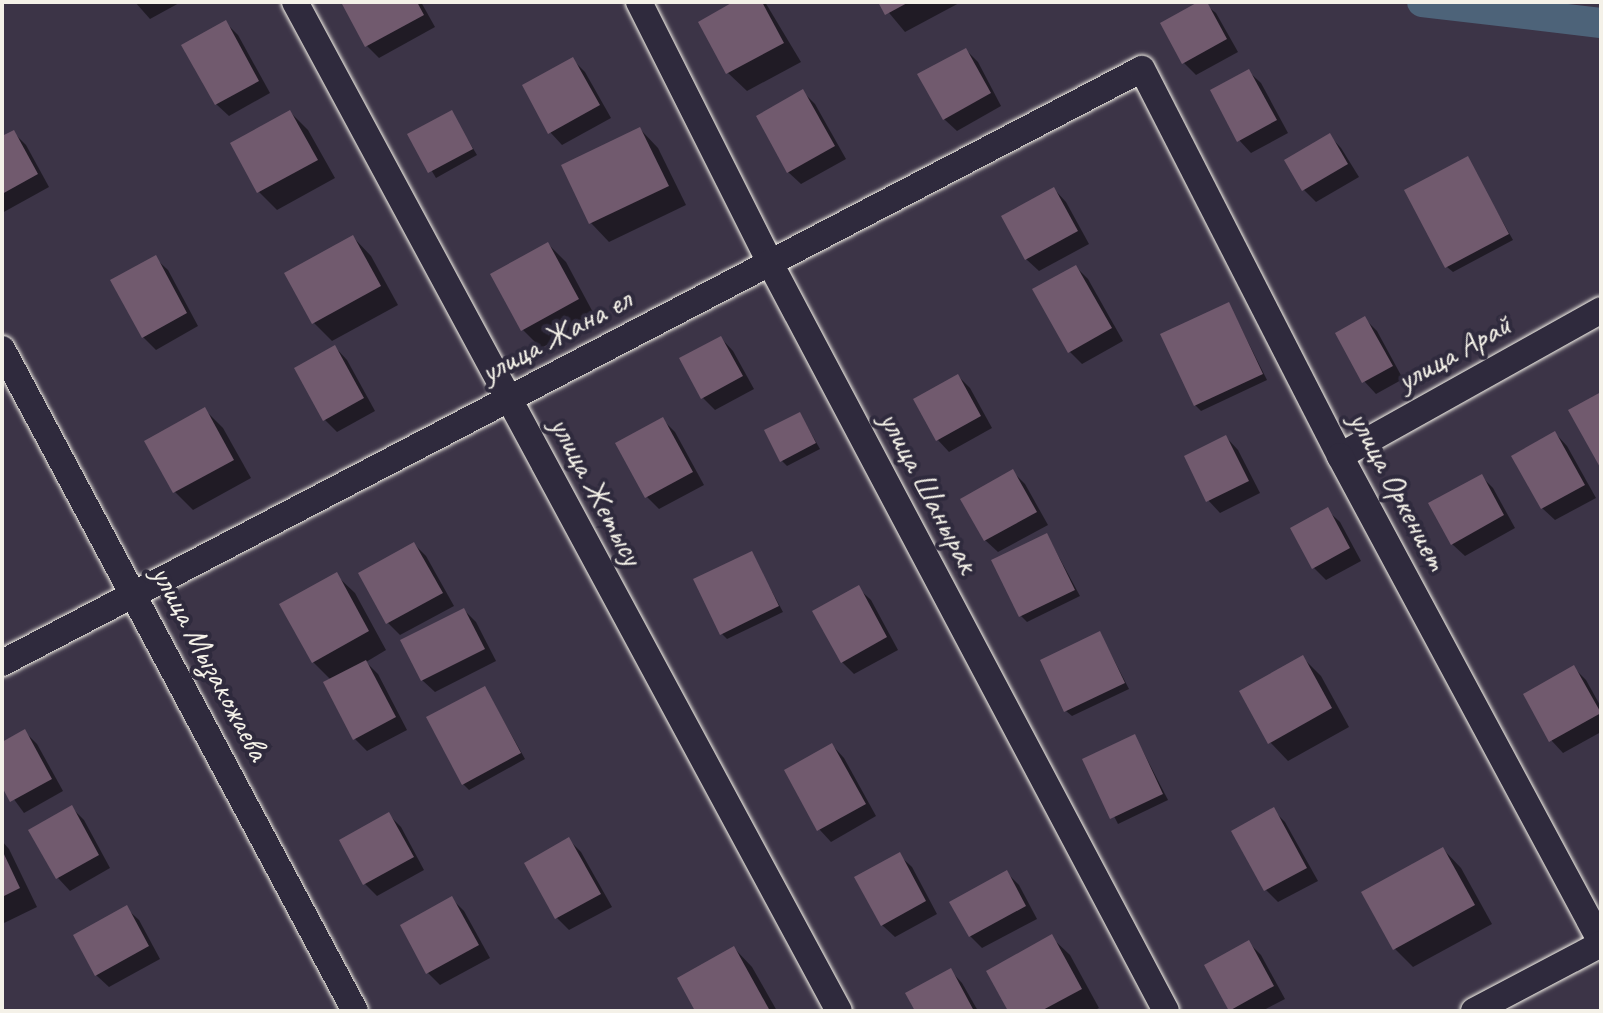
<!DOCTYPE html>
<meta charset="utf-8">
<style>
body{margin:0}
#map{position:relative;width:1603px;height:1013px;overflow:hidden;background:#3c3447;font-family:Caveat,sans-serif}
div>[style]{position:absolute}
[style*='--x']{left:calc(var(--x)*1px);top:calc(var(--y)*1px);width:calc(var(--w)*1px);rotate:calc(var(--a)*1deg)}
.shadow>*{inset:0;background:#0007}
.canal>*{height:30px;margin:-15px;padding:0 15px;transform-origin:15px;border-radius:15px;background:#4d6379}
.building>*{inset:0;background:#715a6e}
.roads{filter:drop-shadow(0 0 2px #f4f1e8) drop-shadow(0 0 2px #f4f1e8)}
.street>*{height:26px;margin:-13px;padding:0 13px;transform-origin:13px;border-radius:13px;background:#2f2a3d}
span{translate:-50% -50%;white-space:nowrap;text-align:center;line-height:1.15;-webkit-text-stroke:8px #2f2a3d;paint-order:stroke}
.street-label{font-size:32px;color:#f4f1e8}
.frame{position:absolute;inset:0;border:4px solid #f4f1e8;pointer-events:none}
</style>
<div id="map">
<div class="shadow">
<div style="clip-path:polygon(135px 2px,181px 2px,150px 19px)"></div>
<div style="clip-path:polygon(350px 2px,421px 2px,435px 27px,379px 58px,367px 46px)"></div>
<div style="clip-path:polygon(737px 2px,765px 2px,801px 62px,747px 91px,728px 73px,700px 22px)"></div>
<div style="clip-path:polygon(880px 2px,961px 2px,905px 32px)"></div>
<div style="clip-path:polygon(1202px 2px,1216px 13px,1238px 52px,1196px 75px,1184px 63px)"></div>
<div style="clip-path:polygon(226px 23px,238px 35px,270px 93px,229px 116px,216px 104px)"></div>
<div style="clip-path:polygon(966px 50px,978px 62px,1001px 106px,957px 131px,944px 119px)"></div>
<div style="clip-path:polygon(573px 60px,585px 72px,611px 118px,562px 145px,550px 132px)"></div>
<div style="clip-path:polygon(1248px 71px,1261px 83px,1288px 133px,1251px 153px,1239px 140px)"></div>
<div style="clip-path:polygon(803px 92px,815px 104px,846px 159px,801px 184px,788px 172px)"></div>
<div style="clip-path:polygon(290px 112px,308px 130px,335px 178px,277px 210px,259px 192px)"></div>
<div style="clip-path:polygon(451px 112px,477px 155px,436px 178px,410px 135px)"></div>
<div style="clip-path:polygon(640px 129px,658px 148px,686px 205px,609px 242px,591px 223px,563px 166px)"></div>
<div style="clip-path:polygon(13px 132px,26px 145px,49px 187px,2px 213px,2px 139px)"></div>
<div style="clip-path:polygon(1329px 135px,1341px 148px,1359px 177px,1316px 202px,1304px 190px)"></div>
<div style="clip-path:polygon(1467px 159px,1513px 240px,1453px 272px,1447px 267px)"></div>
<div style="clip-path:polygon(1054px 189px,1066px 202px,1089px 244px,1039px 271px,1026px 259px)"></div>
<div style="clip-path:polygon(353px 237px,371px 256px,398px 305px,332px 341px,314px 323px)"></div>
<div style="clip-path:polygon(548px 244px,566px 262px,596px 318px,541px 348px,523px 330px)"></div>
<div style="clip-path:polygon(155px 258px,168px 270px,198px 326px,156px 350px,143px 337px)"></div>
<div style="clip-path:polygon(1076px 267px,1088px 279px,1123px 341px,1082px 364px,1070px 352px)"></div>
<div style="clip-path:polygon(1229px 304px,1267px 380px,1201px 411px,1195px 405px)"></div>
<div style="clip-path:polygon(1365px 319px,1377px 331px,1403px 379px,1376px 394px,1364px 381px)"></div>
<div style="clip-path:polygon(721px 338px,733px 351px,754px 389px,715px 410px,703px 398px)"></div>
<div style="clip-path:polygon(335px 347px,347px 360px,375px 411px,337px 432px,325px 420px)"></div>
<div style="clip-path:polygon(958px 376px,970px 388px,992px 428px,949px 452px,937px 439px)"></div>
<div style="clip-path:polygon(205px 410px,223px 428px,251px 478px,193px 510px,175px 492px,147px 441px)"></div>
<div style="clip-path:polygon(800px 414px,820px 449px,787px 466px,781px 460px)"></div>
<div style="clip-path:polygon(662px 419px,675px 432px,704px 485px,659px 509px,647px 497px)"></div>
<div style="clip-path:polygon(1555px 433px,1567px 446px,1596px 498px,1555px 520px,1542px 508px)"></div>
<div style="clip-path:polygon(1226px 437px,1238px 450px,1260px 493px,1220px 513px,1208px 500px)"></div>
<div style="clip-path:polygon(1013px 472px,1025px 484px,1048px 525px,998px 552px,985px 540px)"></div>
<div style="clip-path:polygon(1481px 476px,1493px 488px,1515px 528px,1465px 556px,1452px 544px)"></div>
<div style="clip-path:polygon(1327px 510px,1340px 522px,1361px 561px,1326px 580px,1314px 568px)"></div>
<div style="clip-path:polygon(1047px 535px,1080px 596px,1027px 622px,1021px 616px)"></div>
<div style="clip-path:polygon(414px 544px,426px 556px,454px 606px,400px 635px,388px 623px,361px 573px)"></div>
<div style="clip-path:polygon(751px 553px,783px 612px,727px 639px,722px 634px)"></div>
<div style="clip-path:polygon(336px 575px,355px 593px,386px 650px,366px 662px,378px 674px,407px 730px,367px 751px,355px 739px,331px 680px,313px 662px)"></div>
<div style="clip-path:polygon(858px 588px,871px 600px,898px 650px,854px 674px,842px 662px)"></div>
<div style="clip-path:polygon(464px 610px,476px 622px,496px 661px,435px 692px,422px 680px)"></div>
<div style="clip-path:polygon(1100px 633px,1129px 689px,1072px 716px,1066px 711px)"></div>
<div style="clip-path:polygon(1303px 658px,1321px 676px,1349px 727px,1288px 761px,1270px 742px)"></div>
<div style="clip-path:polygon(1574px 668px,1586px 680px,1601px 707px,1601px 732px,1563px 753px,1551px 740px)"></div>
<div style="clip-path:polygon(485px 688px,525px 759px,469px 790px,463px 784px)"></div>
<div style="clip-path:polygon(25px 732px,37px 744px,63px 791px,24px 813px,2px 783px,2px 744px)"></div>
<div style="clip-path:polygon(1135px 736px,1168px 800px,1118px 824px,1085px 760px)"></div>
<div style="clip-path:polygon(832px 745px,844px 758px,876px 816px,831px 842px,819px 829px)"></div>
<div style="clip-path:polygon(72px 808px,84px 820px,110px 868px,70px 891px,58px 878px,31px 830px)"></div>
<div style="clip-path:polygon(1273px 810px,1285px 822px,1318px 881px,1278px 902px,1266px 890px)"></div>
<div style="clip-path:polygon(389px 815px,401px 827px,424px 870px,377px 896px,365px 884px)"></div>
<div style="clip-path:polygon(569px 840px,581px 852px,612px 907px,569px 930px,557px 918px)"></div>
<div style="clip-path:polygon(2px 841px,9px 849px,37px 907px,2px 924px)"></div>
<div style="clip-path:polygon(1443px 849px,1461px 868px,1492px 924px,1413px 967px,1395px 949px)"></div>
<div style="clip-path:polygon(899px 855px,912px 867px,937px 914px,895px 937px,882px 925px)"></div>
<div style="clip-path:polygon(1007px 873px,1019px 885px,1037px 919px,982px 948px,970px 936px)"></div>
<div style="clip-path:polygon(452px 899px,464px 911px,490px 958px,440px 985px,428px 973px)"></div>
<div style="clip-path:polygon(126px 908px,139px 920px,160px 959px,109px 987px,96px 975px)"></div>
<div style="clip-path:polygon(1051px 937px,1070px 955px,1099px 1008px,1093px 1011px,1010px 1011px)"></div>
<div style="clip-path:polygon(1249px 943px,1261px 955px,1285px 999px,1262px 1011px,1232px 1011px)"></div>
<div style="clip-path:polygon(734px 948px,752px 967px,777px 1011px,697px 1011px)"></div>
<div style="clip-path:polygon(950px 970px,962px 983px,978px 1011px,917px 1011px)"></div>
</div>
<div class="canal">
<div style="--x:1422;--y:2;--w:180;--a:6.7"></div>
</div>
<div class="building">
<div style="clip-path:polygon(346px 2px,417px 2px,424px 15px,365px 47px,342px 4px)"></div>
<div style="clip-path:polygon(733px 2px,762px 2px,784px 43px,726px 74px,698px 22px)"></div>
<div style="clip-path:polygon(878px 2px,909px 2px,885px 15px)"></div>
<div style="clip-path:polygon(1198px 2px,1207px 2px,1227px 39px,1182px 64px,1160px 23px)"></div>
<div style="clip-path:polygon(226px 20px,259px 81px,215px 105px,181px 45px)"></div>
<div style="clip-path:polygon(966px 48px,991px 93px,943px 120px,917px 74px)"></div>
<div style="clip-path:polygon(573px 57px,600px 105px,548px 134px,522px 85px)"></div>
<div style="clip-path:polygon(1249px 69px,1277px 120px,1237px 142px,1210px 90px)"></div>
<div style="clip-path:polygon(803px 89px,835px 146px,787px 173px,756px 116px)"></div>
<div style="clip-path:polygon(290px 110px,318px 160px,257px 193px,230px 143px)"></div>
<div style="clip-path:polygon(452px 110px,473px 149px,428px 173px,407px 134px)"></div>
<div style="clip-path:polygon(640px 127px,669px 186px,589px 224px,561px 165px)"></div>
<div style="clip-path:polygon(14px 130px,38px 174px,2px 194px,2px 136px)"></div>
<div style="clip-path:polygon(1330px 133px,1348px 164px,1302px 191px,1284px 160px)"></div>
<div style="clip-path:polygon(1468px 156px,1509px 234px,1445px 268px,1404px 190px)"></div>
<div style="clip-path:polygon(1054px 187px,1078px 231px,1025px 260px,1001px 216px)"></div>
<div style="clip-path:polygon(353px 235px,381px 286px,312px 324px,284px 273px)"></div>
<div style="clip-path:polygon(548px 242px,579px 299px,521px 331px,490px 274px)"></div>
<div style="clip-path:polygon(156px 255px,187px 313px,142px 338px,110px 280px)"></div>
<div style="clip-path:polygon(1076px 265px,1112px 328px,1068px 353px,1032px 289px)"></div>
<div style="clip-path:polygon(1229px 302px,1263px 374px,1194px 406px,1160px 334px)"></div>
<div style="clip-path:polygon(1365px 316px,1393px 366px,1362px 383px,1335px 333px)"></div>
<div style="clip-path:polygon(721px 336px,743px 376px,701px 399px,679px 358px)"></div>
<div style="clip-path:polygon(335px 345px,364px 398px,323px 421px,294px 368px)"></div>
<div style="clip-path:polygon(958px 374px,981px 416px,936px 441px,913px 399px)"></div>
<div style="clip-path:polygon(1601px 392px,1601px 469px,1568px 410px)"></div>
<div style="clip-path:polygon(205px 407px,234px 460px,173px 493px,144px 441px)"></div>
<div style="clip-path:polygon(800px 412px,816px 443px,780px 462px,764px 430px)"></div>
<div style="clip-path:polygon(663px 417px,693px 472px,645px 498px,615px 443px)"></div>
<div style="clip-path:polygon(1555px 431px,1585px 485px,1541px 509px,1511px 456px)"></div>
<div style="clip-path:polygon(1226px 435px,1249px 481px,1206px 502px,1184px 456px)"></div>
<div style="clip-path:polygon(1013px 469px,1037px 512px,984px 541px,960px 499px)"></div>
<div style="clip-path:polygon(1482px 474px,1504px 515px,1451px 545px,1428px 503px)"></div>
<div style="clip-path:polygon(1328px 507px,1350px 548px,1312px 569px,1290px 528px)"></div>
<div style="clip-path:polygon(1047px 533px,1075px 590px,1019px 617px,991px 560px)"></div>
<div style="clip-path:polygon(414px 542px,443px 593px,386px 624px,358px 573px)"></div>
<div style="clip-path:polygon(752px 551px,779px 606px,720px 635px,693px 579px)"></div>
<div style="clip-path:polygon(337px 572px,369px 631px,312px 663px,279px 604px)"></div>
<div style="clip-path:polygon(859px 585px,887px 637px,841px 663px,812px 611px)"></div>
<div style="clip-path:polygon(464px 608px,485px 649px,421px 681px,400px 640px)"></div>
<div style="clip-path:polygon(1100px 631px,1125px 683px,1064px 712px,1040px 660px)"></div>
<div style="clip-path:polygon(1303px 655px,1332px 708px,1268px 744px,1239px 691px)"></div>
<div style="clip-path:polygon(366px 660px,396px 717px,353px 740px,323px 682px)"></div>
<div style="clip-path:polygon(1574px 665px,1601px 713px,1549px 742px,1523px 694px)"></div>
<div style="clip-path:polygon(485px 686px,521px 753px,462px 785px,426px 717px)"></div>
<div style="clip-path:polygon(25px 729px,52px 779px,10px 802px,2px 787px,2px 742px)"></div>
<div style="clip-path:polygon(1135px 734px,1163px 794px,1110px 819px,1082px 759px)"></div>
<div style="clip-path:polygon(832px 743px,866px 804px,817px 831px,784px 770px)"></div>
<div style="clip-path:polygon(72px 805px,99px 855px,56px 879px,28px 830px)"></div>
<div style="clip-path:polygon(1274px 807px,1307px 868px,1264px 891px,1231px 831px)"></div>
<div style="clip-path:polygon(389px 812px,414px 857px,363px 885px,339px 840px)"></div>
<div style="clip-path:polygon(569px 837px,601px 894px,555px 919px,524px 863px)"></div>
<div style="clip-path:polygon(1443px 847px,1475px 905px,1393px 950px,1361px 892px)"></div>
<div style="clip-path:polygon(2px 850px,20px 888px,2px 897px)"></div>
<div style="clip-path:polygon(900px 852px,926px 901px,881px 926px,854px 877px)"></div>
<div style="clip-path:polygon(1007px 870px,1026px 906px,969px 937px,949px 902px)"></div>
<div style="clip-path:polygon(452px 896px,479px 945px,426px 974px,400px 925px)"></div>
<div style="clip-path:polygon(127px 905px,149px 946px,95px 976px,73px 935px)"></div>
<div style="clip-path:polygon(1052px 934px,1082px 989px,1041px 1011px,1008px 1011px,986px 971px)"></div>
<div style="clip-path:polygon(1249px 940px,1274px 986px,1229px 1011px,1204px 965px)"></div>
<div style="clip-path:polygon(734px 946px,770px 1011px,695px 1011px,677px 978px)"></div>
<div style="clip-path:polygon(951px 968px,974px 1011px,915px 1011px,905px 993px)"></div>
</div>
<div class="roads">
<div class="street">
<div style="--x:295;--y:2;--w:1146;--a:61.67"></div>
<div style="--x:639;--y:2;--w:292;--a:63.3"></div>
<div style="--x:770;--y:263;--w:846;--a:62.1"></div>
<div style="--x:2;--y:349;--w:750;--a:61.93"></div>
<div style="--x:1340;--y:456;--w:299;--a:-29.2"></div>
<div style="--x:2;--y:663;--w:1285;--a:-27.52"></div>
<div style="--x:1142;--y:69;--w:435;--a:62.9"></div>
<div style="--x:1340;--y:456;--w:552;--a:61.76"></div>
<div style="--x:1474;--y:1011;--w:144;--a:-27.8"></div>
</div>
</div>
<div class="street-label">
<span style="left:556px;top:336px;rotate:-28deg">улица Жана ел</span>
<span style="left:1454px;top:353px;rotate:-29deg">улица Арай</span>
<span style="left:596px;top:491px;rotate:62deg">улица Жетысу</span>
<span style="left:1398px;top:491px;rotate:62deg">улица Оркениет</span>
<span style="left:929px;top:492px;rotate:62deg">улица Шанырак</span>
<span style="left:210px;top:663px;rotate:62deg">улица Мызакожаева</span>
</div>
<div class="frame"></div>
</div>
